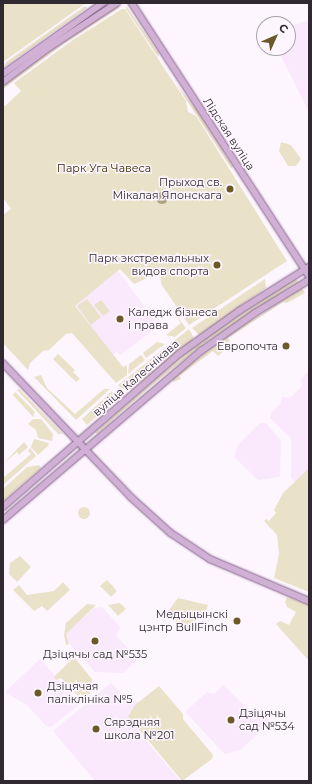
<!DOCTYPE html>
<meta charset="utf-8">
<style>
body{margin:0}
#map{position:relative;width:312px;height:784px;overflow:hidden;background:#fdf6fe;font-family:Montserrat,sans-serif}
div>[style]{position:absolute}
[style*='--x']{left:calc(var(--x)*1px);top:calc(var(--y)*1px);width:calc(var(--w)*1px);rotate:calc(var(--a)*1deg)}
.built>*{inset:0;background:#fae8fd}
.green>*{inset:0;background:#eae1c9}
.round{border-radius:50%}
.water>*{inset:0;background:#ada182}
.roads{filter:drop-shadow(0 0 1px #835e89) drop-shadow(0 0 1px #835e89)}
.major>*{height:5.5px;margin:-2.75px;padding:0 2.75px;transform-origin:2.75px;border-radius:2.75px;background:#d0b0d5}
.dots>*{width:11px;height:11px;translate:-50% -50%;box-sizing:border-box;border:2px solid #fdf6fe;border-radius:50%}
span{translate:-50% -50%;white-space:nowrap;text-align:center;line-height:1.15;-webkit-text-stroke:3px #fdf6fe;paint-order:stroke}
.street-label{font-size:11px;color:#302931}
.park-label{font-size:11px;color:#372900}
.poi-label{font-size:11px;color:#302931}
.right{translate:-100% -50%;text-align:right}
.left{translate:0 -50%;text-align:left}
.frame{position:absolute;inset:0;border:4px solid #302931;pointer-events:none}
.north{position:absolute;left:256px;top:16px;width:40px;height:40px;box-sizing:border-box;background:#fdf6fe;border:1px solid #aba4ac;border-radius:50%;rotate:45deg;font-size:11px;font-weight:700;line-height:16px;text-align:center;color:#302931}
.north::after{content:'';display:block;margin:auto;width:14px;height:18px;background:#6b5927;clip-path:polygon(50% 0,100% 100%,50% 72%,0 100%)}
</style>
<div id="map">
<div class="built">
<div style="clip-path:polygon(309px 20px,309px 112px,277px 48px,288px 48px,288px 27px)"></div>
<div style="clip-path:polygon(118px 271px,159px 326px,120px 355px,117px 352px,113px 355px,75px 306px)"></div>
<div style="clip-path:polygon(309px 371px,309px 468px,295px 482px,291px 477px,291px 438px,270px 418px,271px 413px,281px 403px,282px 397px,290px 398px,302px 386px,301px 379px)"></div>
<div style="clip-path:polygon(260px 423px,266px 423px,281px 441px,280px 477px,258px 480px,234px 457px,238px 445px)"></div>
<div style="clip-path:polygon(102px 607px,120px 627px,116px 636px,137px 657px,137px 660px,123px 673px,95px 672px,69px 643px,65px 634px,94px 608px)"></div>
<div style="clip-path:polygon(40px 659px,80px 704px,51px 727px,46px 726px,27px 705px,5px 692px)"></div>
<div style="clip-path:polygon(111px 683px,127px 699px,139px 702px,128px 714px,139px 733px,179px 779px,177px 781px,95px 781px,53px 731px)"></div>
<div style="clip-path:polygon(223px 685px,250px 711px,261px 709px,270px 722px,242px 749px,225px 754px,185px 712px,207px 692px,214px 694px)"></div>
</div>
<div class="green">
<div style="clip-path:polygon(3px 3px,86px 3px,3px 62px)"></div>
<div style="clip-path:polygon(119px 5px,119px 8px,62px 45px,3px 89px,3px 86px,36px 60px)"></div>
<div style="clip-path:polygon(85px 6px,87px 8px,3px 68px,6px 62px)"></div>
<div style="clip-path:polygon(126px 6px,159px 53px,158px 57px,126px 9px)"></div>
<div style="clip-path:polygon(122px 9px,125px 9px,186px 101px,188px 112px,196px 116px,287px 261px,189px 325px,161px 284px,160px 272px,134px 284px,120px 269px,75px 306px,123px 367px,127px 365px,127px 375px,116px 383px,72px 333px,66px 334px,49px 350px,43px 351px,30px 363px,28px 370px,3px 343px,3px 215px,11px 209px,3px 198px,3px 104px,5px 106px,21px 91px,14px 83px,73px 40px)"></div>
<div style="clip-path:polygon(176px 84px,197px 110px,233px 167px,231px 168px)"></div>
<div style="clip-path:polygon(281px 142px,291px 145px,301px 159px,296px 166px,288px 166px,279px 151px)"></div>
<div style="clip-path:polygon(295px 278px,298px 282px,205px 343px,152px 385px,97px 434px,95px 432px,196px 344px)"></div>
<div style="clip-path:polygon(265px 279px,266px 288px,199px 335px,192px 328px)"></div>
<div style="clip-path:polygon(302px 288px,305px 293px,287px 303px,283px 302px,228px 338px,230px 341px,225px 345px,221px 340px)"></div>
<div style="clip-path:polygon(87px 299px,101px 317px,91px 325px,77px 306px)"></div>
<div style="clip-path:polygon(164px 299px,186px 328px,175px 337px,166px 335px,181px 323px)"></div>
<div style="clip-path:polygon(101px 300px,110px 311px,103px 316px,94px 305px)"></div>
<div style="clip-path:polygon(189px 329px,194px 338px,192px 340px,131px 390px,121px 388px,118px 385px)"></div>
<div style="clip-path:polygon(157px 342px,165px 344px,146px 358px,143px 353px)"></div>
<div style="clip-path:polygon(218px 343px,224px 351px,218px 356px,213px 351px,179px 376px,181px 379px,173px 382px,172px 378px)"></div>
<div style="clip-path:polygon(58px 354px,75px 370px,73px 372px,80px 379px,76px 382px,53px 359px)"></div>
<div style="clip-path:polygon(141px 355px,145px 360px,128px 374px,129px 364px)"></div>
<div style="clip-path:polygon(41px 375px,47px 388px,75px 414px,104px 389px,110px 389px,76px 420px,34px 377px)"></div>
<div style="clip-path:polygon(20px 389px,21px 391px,63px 434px,58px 434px,17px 390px)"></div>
<div style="clip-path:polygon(112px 391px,115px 400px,87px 425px,82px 419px)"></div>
<div style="clip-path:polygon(15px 392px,35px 412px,33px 417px,13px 395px)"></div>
<div style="clip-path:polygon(33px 419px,41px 419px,53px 434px,52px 441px,38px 438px,36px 430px,28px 424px)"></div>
<div style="clip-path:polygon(34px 439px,49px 443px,48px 446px,38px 455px,31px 447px)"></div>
<div style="clip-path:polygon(24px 442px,28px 447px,19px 455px,17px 452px,3px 464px)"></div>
<div style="clip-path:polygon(30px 448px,36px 456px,3px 485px,3px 478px,31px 454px,28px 451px)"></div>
<div style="clip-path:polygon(39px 465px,41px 468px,3px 501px,3px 489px,27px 467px)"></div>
<div style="clip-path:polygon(309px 468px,309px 592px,274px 578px,279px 554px,277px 535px,264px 521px,266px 519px,269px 521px,276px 513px,274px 510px,283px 493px)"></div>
<div class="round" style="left:78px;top:507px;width:12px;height:12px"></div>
<div style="clip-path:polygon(20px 556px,31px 567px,17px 582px,9px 574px,10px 563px)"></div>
<div style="clip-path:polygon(107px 580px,117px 591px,111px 597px,100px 586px)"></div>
<div style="clip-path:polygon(63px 582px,70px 590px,47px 611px,42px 606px,34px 611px,13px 590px,19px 585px,27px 595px,54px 591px)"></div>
<div style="clip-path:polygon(287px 597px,309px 605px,309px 661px,276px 624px,280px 621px,289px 625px,296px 612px,287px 607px,285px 602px)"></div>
<div style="clip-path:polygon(178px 598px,208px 605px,205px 614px,185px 629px,166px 614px)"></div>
<div style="clip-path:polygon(120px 603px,126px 609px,118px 616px,108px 605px)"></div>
<div style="clip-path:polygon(87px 604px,96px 605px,66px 634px,69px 644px,66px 645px,64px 635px,66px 623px)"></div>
<div style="clip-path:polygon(74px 657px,92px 679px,90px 694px,79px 697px,61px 678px,56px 680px,54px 677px)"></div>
<div style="clip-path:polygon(159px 686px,183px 714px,183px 719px,213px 755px,212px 759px,182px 781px,128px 716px,135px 705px)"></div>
</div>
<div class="water">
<div class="round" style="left:156px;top:192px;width:12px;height:12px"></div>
</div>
<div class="roads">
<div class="major">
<div style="--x:132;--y:3;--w:325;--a:57"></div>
<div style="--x:3;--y:74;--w:123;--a:-35.4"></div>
<div style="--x:3;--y:82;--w:59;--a:-36.7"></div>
<div style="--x:50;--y:47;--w:80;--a:-33.3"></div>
<div style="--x:3;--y:363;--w:185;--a:46.3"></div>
<div style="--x:131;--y:497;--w:54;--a:42"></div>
<div style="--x:171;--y:533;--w:47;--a:33.7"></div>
<div style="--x:210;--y:559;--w:108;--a:23"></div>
<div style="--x:3;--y:507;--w:233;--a:-41"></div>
<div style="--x:179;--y:354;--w:74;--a:-35.6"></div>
<div style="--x:239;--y:311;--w:83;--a:-32.2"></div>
<div style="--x:3;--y:520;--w:260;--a:-40.5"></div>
<div style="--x:201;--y:351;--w:66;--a:-35.1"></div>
<div style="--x:255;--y:313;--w:63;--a:-31.4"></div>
</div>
</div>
<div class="dots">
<div style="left:230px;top:189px;background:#6b5927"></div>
<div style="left:217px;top:265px;background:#6b5927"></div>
<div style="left:120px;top:319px;background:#6b5927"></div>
<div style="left:286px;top:346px;background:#6b5927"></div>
<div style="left:237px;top:621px;background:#6b5927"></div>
<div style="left:95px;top:641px;background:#6b5927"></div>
<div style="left:38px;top:693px;background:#6b5927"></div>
<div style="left:231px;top:720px;background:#6b5927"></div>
<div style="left:96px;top:729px;background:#6b5927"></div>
</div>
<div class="street-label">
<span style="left:229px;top:134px;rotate:57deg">Лідская вуліца</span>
<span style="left:136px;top:378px;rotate:-41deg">вуліца Калеснікава</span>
</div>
<div class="park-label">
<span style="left:104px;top:168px">Парк Уга Чавеса</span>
</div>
<div class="poi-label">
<span class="right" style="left:222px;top:189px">Прыход св.<br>Мікалая Японскага</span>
<span class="right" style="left:209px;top:265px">Парк экстремальных<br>видов спорта</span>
<span class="left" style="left:128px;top:319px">Каледж бізнеса<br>і права</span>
<span class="right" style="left:278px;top:346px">Европочта</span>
<span class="right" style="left:228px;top:621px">Медыцынскі<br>цэнтр BullFinch</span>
<span style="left:95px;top:654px">Дзіцячы сад №535</span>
<span class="left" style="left:47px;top:693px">Дзіцячая<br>паліклініка №5</span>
<span class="left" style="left:239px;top:720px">Дзіцячы<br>сад №534</span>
<span class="left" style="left:104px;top:729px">Сярэдняя<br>школа №201</span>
</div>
<div class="frame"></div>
<div class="north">С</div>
</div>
